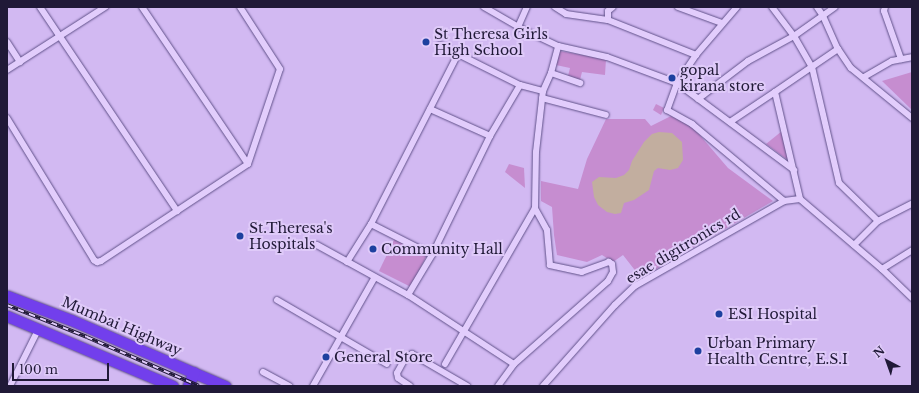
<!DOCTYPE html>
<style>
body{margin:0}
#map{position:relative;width:919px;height:393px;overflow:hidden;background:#d2b9f2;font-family:"Libre Baskerville",serif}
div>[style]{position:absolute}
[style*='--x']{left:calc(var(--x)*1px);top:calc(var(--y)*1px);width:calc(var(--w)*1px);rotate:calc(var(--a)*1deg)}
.green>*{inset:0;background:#c68dd0}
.water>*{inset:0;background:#c2ae9f}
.roads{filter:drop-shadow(0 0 1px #61528a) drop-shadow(0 0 1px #61528a)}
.street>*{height:6px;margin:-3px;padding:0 3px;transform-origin:3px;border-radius:3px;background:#e2cdfc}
.highway>*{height:11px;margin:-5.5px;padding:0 5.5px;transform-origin:5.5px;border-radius:5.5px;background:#723fec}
.rail>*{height:3.5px;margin-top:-1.75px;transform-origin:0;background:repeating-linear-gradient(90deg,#dfcaf9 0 6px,#201937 0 12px);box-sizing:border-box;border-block:1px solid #201937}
.dots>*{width:11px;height:11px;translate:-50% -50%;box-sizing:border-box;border:2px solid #dfcaf9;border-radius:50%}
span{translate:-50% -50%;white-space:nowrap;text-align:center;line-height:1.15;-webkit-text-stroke:4px #dfcaf9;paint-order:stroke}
.poi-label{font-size:14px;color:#201937}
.left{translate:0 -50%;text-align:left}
.street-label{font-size:14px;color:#201937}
.frame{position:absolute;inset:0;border:8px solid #201937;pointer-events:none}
.north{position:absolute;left:867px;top:341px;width:40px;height:40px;-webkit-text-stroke:3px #dfcaf9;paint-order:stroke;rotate:319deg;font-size:11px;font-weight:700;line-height:16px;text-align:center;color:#201937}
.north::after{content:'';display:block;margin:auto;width:14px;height:18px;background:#201937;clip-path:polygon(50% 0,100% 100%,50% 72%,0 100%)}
.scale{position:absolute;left:12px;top:363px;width:97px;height:18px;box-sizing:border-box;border:2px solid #201937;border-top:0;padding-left:5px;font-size:12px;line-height:14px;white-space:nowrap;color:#201937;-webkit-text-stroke:3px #dfcaf9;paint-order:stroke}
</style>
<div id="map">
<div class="green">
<div style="clip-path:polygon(559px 51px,606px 59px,605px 75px,582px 72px,580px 80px,568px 76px,570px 68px,556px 65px)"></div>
<div style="clip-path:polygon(912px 72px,912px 110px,882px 81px)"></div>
<div style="clip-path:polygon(656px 104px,664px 108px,661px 115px,653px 110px)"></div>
<div style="clip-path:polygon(671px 116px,692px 126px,728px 168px,773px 201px,641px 278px,623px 255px,613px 262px,602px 255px,587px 262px,557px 255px,554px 235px,552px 207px,541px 201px,541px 181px,578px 189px,587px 159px,606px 119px,645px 119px,651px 126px)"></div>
<div style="clip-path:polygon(782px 131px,789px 161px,766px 144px)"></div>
<div style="clip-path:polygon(509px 164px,524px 168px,525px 188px,505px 172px)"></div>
<div style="clip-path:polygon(395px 238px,427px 255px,411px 287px,379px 271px)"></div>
</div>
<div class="water">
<div style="clip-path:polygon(659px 132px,672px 133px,682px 142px,683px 160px,678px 168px,670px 170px,658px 168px,654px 171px,649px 190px,634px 200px,624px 203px,621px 213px,615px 214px,607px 212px,598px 205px,594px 197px,592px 182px,599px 177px,616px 178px,624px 175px,629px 170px,632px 161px,644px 142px,652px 134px)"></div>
</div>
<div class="roads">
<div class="street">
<div style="--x:40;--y:7;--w:246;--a:56.1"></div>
<div style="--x:142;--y:7;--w:189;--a:56"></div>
<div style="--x:484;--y:7;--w:39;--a:30"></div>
<div style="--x:518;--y:27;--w:44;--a:25.4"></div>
<div style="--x:558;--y:46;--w:50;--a:12.7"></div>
<div style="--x:607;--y:57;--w:75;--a:20.4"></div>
<div style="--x:677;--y:83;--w:146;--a:36.6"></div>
<div style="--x:555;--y:7;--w:13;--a:32"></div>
<div style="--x:566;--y:14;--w:42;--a:8.1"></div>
<div style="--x:608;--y:20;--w:95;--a:21.7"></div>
<div style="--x:678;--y:7;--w:47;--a:20"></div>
<div style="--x:737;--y:7;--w:63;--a:130.5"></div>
<div style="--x:696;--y:55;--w:34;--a:124"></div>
<div style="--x:677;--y:83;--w:29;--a:110"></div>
<div style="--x:667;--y:110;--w:29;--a:29"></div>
<div style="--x:692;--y:124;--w:120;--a:39.9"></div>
<div style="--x:772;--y:7;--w:36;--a:53"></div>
<div style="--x:794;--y:36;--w:36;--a:60"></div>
<div style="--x:812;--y:67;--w:119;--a:76.9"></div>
<div style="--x:839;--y:183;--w:54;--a:44.3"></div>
<div style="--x:817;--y:7;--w:11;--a:56"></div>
<div style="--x:823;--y:16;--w:36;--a:66"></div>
<div style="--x:838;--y:49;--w:23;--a:56"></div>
<div style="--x:851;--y:68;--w:79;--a:39.3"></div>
<div style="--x:885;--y:7;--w:4;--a:104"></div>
<div style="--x:884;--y:11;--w:51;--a:70.5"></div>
<div style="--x:608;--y:20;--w:9;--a:-90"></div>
<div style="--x:608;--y:11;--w:6;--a:-39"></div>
<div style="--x:518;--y:27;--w:22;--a:-66"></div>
<div style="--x:7;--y:42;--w:24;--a:57"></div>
<div style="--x:440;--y:45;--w:89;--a:26.6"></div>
<div style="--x:520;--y:85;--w:24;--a:15"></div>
<div style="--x:838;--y:49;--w:76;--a:145.7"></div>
<div style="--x:775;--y:92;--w:110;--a:76.8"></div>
<div style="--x:800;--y:199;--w:108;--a:40.5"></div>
<div style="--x:882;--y:269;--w:42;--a:44"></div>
<div style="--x:7;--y:70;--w:117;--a:-32.7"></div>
<div style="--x:551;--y:73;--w:31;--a:19"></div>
<div style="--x:864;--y:77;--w:32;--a:-30"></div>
<div style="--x:892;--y:61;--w:20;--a:-11"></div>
<div style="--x:542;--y:98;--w:66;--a:14.9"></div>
<div style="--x:698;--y:99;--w:63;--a:-37.2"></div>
<div style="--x:748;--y:61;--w:52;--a:-28.5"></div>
<div style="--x:794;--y:36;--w:50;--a:-35.3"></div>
<div style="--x:430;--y:109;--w:66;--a:24.2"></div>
<div style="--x:7;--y:118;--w:167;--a:58.5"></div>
<div style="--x:94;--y:260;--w:4;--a:34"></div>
<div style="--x:97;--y:262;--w:4;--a:-14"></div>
<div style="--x:101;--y:261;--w:176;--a:-33.4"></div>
<div style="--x:248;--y:164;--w:100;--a:-71.4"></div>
<div style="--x:280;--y:69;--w:74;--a:-122.8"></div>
<div style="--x:730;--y:122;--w:54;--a:-33.7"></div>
<div style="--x:371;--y:224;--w:68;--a:26.9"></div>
<div style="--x:317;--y:245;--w:104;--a:28.8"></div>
<div style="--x:408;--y:295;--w:126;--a:33.1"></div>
<div style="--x:854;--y:245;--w:34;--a:-45"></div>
<div style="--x:878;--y:221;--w:38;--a:-27"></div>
<div style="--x:347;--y:262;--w:45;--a:-57.7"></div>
<div style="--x:371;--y:224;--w:191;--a:-62.9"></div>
<div style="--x:882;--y:269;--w:36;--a:-32"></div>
<div style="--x:408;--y:295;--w:47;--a:-59"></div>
<div style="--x:432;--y:255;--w:132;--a:-64"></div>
<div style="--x:490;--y:136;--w:59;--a:-59.5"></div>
<div style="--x:277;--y:300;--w:127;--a:30.2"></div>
<div style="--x:445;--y:364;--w:180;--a:-60"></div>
<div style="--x:535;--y:208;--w:56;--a:-89"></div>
<div style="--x:536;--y:152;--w:61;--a:-83.5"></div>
<div style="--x:543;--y:91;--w:20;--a:-66"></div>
<div style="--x:551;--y:73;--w:28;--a:-75"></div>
<div style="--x:263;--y:372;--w:30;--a:28"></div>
<div style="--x:10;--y:386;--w:63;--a:-63.4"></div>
<div style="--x:313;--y:386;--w:125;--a:-60.4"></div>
<div style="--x:410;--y:386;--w:14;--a:-146"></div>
<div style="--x:398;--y:378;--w:5;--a:-101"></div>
<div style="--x:397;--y:373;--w:18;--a:-61"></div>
<div style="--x:406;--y:357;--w:7;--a:-27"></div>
<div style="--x:412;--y:354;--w:64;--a:30.2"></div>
<div style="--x:498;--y:386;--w:27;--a:-54"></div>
<div style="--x:514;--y:364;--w:125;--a:-41.4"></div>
<div style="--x:608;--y:281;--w:10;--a:-61"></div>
<div style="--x:613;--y:272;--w:8;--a:-97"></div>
<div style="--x:612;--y:264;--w:4;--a:-146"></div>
<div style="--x:609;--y:262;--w:29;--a:160"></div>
<div style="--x:582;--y:272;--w:33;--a:-168"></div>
<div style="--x:550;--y:265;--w:35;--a:-95"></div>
<div style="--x:547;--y:230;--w:25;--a:-119"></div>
<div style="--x:543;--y:386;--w:108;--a:-48.4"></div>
<div style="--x:615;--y:305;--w:28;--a:-44"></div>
<div style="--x:635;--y:286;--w:172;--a:-29.7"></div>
<div style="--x:784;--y:201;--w:16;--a:-7"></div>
</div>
<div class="highway">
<div style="--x:7;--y:296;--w:68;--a:20.6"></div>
<div style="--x:71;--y:320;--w:168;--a:23.2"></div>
<div style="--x:7;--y:316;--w:180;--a:22.9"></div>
<div style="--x:188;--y:386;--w:15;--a:-67"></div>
</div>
</div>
<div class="rail">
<div style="--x:7;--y:305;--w:86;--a:21.8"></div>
<div style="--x:87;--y:337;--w:122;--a:23.6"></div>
</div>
<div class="dots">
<div style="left:426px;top:42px;background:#1d409f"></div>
<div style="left:672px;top:78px;background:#1d409f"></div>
<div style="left:240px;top:236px;background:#1d409f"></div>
<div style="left:373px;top:249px;background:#1d409f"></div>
<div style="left:719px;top:314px;background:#1d409f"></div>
<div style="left:698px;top:351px;background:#1d409f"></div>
<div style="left:326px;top:357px;background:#1d409f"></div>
</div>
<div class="poi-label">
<span class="left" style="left:434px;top:42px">St Theresa Girls<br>High School</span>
<span class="left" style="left:680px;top:78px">gopal<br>kirana store</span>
<span class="left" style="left:249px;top:236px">St.Theresa's<br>Hospitals</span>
<span class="left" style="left:381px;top:249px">Community Hall</span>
<span class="left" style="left:728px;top:314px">ESI Hospital</span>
<span class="left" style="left:707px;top:351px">Urban Primary<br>Health Centre, E.S.I</span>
<span class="left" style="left:334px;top:357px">General Store</span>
</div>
<div class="street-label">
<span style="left:683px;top:246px;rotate:-31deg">esae digitronics rd</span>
<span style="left:122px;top:326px;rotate:23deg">Mumbai Highway</span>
</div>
<div class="frame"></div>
<div class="north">N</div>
<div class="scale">100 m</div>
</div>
